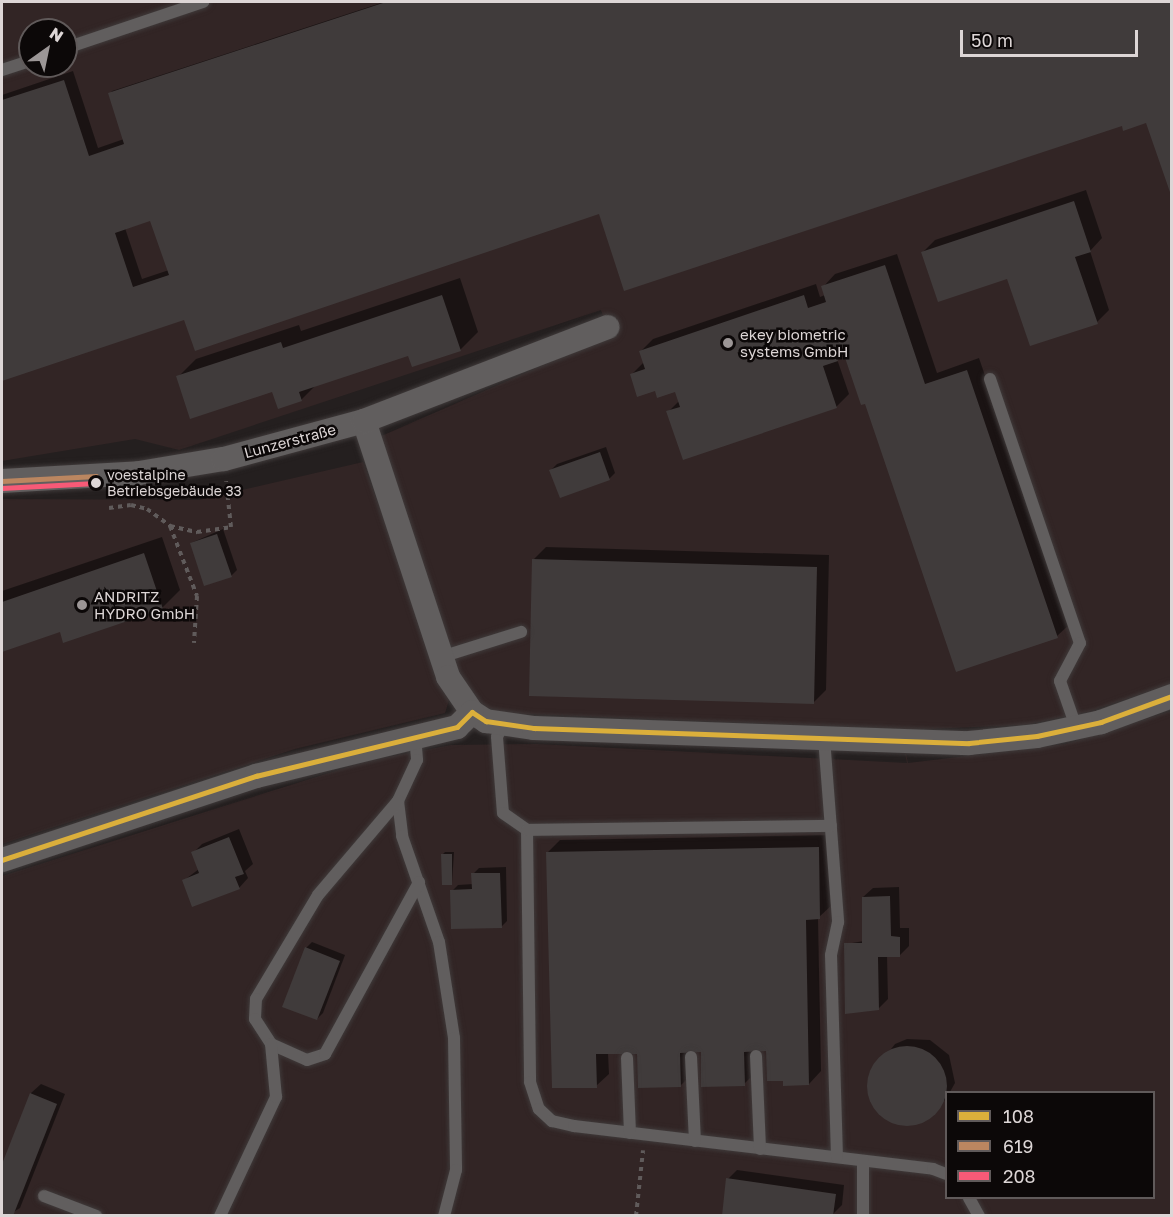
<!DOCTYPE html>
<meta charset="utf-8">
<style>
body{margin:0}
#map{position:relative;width:1173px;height:1217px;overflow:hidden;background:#241f1f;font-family:"Golos Text",sans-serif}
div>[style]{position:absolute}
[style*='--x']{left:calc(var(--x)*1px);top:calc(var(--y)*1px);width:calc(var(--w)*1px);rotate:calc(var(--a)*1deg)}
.built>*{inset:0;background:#322525}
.shadow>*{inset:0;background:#0007}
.building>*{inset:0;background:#403b3b}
.round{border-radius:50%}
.path>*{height:4px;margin-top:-2px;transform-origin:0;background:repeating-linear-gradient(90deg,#605b5b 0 4.5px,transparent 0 9px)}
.roads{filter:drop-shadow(0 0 2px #3f3a3a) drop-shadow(0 0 2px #3f3a3a)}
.lane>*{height:12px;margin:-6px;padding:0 6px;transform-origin:6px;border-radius:6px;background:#615e5e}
.street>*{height:24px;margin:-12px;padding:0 12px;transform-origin:12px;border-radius:12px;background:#615e5e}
.bus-1>*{height:4.5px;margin:-2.25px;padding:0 2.25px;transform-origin:2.25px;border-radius:2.25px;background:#dbaf3b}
.bus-2>*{height:4.5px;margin:-2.25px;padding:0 2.25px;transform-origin:2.25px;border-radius:2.25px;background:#bb8660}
.bus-3>*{height:4.5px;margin:-2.25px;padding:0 2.25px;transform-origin:2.25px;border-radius:2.25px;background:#f75a77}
.dots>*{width:16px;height:16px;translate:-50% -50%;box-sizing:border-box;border:3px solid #0c0808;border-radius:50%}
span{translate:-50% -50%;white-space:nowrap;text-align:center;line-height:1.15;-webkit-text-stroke:5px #0c0808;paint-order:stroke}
.bus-label{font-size:14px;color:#ddd6d6}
.left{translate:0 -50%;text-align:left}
.poi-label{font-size:15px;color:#ddd6d6}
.street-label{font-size:15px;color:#ddd6d6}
.frame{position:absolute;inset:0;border:3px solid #ddd6d6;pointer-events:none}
.legend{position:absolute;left:945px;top:1091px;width:210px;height:108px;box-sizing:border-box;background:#0c0808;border:2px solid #605a5a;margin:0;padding:8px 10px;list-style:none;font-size:18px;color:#ddd6d6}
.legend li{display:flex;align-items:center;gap:12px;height:30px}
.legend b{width:30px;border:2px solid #605a5a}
.north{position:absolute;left:18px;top:18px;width:60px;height:60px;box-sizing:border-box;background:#0c0808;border:2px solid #605a5a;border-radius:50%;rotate:33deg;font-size:16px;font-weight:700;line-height:24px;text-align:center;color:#ddd6d6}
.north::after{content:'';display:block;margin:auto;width:21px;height:27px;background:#9c9696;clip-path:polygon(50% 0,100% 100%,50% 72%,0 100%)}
.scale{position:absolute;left:960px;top:30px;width:178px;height:27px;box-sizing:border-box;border:3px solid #ddd6d6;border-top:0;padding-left:8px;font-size:18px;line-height:21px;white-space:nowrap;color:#ddd6d6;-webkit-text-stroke:4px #0c0808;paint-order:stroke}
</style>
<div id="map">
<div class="built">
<div style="clip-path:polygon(evenodd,2px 2px,1171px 2px,1171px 684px,1087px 712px,1024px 725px,901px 730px,908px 763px,1066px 744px,1171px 711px,1171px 1215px,2px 1215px,2px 876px,367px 761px,451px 745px,537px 744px,907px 763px,900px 729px,500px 713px,480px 704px,459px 672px,379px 437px,610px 336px,601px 310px,179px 450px,135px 439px,2px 461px,2px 2px,30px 30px,66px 30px,66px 66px,30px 66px,30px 30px,2px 2px,946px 1092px,1154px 1092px,1154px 1198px,946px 1198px,946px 1092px)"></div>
<div style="clip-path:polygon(363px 462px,449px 700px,445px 713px,295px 749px,2px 844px,2px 499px,199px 500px)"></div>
</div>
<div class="shadow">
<div style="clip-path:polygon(evenodd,384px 2px,1172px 2px,1172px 195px,1147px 121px,600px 212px,185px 318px,2px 380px,2px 95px,73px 71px,98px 148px,124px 139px,110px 94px,112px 91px,384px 2px,151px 219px,169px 270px,142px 279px,125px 228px,151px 219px)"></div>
<div style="clip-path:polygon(1086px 190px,1102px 238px,1090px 251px,1109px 310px,1097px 322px,1008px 277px,923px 252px,935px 240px)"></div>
<div style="clip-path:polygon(897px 254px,937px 373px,979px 358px,1070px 624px,1057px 636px,866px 402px,845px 352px,837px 359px,849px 394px,836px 407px,668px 412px,679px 401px,676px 390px,656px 389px,631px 375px,644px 362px,641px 351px,653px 339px,816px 284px,820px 297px,825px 295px,823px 287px,835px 274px)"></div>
<div style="clip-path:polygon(460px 278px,478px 332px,460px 350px,409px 354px,317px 384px,301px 400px,273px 390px,178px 377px,196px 359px,299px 325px,301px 331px)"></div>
<div style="clip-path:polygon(606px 447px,615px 473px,609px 479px,551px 470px,557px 464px)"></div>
<div style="clip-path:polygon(223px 529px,237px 570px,231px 576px,191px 543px)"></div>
<div style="clip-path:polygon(162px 537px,180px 590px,162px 608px,61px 630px,2px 651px,2px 591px)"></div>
<div style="clip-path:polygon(546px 547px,829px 555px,826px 690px,813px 703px,534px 559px)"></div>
<div style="clip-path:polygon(239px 829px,253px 864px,245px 871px,248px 878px,239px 888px,183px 881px,199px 869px,193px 853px,202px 844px)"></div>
<div style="clip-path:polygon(830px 835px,832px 905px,818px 918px,821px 1071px,809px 1084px,784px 1079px,768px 1050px,756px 1050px,756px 1072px,744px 1084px,702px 1050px,692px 1051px,693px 1073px,680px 1086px,638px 1052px,608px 1053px,609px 1074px,596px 1086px,548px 852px,560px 840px)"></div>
<div style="clip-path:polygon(445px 852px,454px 852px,452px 883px,442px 855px)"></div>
<div style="clip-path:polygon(506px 867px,507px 921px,501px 927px,452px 891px,458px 885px,473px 884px,473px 874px,479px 868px)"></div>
<div style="clip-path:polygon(899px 887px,900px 928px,909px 928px,909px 946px,900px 955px,887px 955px,888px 999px,879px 1008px,847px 1013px,846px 944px,864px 941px,863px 897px,873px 888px)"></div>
<div style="clip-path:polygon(312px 942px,345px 955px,323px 1013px,317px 1019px,306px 948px)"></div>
<div style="clip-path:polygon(907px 1039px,930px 1040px,949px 1055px,955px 1083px,946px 1099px,923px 1121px,910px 1124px,882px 1115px,872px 1102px,870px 1076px,895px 1044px)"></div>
<div style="clip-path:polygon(41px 1084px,65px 1094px,20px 1208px,7px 1216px,2px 1213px,2px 1168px,31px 1093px)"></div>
<div style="clip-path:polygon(737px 1170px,844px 1185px,842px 1205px,832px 1215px,728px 1179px)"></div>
</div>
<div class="building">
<div style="clip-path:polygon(evenodd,386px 2px,1172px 2px,1172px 198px,1146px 123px,1123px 131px,1122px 126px,624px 291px,599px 214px,195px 351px,184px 320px,2px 381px,2px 100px,64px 80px,89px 156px,124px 144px,108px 93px,386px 2px,150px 221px,169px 275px,133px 287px,115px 233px,150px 221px)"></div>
<div style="clip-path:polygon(1074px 201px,1091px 252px,1075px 257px,1098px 324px,1030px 346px,1007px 279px,938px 302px,921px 252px)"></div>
<div style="clip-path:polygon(885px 265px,925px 384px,967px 370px,1058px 638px,956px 672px,865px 404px,861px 405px,841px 346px,834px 348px,838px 361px,823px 366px,837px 408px,683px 460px,666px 411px,680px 407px,675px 392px,657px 398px,655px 391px,637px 397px,630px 374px,645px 369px,639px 351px,804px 295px,808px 308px,826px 302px,821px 286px)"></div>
<div style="clip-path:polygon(442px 295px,461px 351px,412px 367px,408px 356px,299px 392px,302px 401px,278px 409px,272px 392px,190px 419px,176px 376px,281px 342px,283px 348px)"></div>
<div style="clip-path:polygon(600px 452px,610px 480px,560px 498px,549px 470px)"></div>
<div style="clip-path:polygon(217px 534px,232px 577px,204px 586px,190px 543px)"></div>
<div style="clip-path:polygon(144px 553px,163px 609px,63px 643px,60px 632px,2px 652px,2px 602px)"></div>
<div style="clip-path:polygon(532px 559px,817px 567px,814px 704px,529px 696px)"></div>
<div style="clip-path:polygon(229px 837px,244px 874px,235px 877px,240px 889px,192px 907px,182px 880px,199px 873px,191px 852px)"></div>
<div style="clip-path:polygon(819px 847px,820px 919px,806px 920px,809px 1085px,783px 1086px,783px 1081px,767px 1081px,766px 1051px,744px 1052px,745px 1086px,701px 1087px,701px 1052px,680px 1053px,681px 1087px,638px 1088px,637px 1054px,596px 1054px,597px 1088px,552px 1088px,546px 852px)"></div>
<div style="clip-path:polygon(441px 854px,452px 854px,452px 885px,442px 885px)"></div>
<div style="clip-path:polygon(471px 873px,500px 873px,502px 928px,451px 929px,450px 890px,472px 889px)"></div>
<div style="clip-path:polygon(890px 896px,891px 936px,900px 937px,900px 957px,878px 957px,879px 1010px,845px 1014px,844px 943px,862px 943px,862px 897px)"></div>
<div style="clip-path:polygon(305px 947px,340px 961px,317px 1020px,282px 1007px)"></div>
<div class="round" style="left:867px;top:1046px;width:80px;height:80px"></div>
<div style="clip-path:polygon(30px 1093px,57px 1104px,13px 1216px,3px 1216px,2px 1164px)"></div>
<div style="clip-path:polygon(726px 1178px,836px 1194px,833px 1216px,722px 1216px)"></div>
</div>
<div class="path">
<div style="--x:109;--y:508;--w:22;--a:-8"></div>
<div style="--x:131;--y:505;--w:16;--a:14"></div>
<div style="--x:147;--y:509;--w:29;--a:36"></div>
<div style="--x:170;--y:526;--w:75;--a:68.9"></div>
<div style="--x:197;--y:596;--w:47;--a:93.7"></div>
<div style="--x:170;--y:526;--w:28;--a:13"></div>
<div style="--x:197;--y:532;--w:34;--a:-8"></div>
<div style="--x:231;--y:527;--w:46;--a:-96.2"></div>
<div style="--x:636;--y:1216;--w:66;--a:-83.9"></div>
</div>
<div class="roads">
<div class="lane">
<div style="--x:66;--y:48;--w:145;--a:-18.6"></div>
<div style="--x:2;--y:70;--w:29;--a:-18"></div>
<div style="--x:990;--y:379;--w:279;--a:71.2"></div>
<div style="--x:1080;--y:643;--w:43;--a:117.8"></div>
<div style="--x:1060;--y:681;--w:49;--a:70.8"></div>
<div style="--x:441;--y:657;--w:84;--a:-17.4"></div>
<div style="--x:503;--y:725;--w:13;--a:117"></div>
<div style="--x:497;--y:737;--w:76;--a:85.5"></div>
<div style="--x:503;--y:813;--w:29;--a:35"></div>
<div style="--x:527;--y:830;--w:252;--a:89.3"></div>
<div style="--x:530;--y:1082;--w:28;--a:72"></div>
<div style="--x:539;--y:1109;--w:18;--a:43"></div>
<div style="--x:552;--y:1121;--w:23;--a:13"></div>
<div style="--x:574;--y:1126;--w:362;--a:6.8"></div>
<div style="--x:933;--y:1169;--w:14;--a:21"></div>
<div style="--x:415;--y:736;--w:24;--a:85"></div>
<div style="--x:417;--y:760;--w:45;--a:114.9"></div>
<div style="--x:398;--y:801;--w:35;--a:83"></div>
<div style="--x:402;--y:836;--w:112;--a:70.8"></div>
<div style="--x:439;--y:942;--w:97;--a:81.1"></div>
<div style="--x:454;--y:1038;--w:132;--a:89.1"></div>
<div style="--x:456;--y:1170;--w:48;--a:104.6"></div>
<div style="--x:824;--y:738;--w:185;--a:85.6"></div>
<div style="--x:838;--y:922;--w:34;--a:102"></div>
<div style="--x:831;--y:955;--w:202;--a:88.3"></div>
<div style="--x:398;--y:801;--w:123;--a:130.4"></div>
<div style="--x:318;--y:895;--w:121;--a:120.8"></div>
<div style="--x:256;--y:999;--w:20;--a:93"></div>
<div style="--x:255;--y:1019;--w:30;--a:57"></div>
<div style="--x:271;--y:1044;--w:39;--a:24"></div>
<div style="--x:307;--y:1060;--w:19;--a:-18"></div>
<div style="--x:325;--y:1054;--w:196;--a:-61.3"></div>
<div style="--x:527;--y:830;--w:304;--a:-0.8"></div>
<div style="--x:756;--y:1056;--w:93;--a:87.5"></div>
<div style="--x:691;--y:1057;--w:84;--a:87.3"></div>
<div style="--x:627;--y:1058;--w:75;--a:87.7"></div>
<div style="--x:863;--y:1161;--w:55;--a:90"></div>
<div style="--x:44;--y:1196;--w:56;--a:21"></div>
<div style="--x:969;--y:1198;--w:21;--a:61"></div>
<div style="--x:220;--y:1216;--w:132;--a:-64.8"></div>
<div style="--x:276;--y:1097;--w:53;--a:-95.4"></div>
</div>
<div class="street">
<div style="--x:364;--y:421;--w:269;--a:71.8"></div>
<div style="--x:448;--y:677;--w:42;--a:55.6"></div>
<div style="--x:472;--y:712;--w:17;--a:33"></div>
<div style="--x:486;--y:721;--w:49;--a:8.3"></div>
<div style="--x:534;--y:728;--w:435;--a:2"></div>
<div style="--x:969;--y:743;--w:68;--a:-5.9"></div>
<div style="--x:1037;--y:736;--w:66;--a:-12.3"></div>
<div style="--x:1101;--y:722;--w:76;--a:-20.1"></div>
<div style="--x:2;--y:481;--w:137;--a:-3.3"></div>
<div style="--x:139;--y:473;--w:86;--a:-9.4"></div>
<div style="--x:224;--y:459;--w:145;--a:-15.2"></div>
<div style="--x:364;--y:421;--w:261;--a:-21.1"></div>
<div style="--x:2;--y:860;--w:268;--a:-18.3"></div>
<div style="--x:256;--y:776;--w:207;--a:-13.7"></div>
<div style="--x:457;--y:727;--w:21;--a:-45"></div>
</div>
</div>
<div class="bus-1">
<div style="--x:472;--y:712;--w:17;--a:33"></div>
<div style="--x:486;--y:721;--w:49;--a:8.3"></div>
<div style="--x:534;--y:728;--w:435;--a:2"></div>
<div style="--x:969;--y:743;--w:68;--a:-5.9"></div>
<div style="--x:1037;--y:736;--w:66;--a:-12.3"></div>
<div style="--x:1101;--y:722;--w:76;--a:-20.1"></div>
<div style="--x:2;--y:860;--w:268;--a:-18.3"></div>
<div style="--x:256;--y:776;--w:207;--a:-13.7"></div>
<div style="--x:457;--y:727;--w:21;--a:-45"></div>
</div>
<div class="bus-2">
<div style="--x:2;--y:481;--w:94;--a:-3"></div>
</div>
<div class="bus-3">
<div style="--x:2;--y:488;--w:94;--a:-3"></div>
</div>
<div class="dots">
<div style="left:728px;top:343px;background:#9c9696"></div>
<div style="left:96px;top:483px;background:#ddd6d6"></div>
<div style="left:82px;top:605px;background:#9c9696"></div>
</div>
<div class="bus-label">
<span class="left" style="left:107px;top:483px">voestalpine<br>Betriebsgebäude 33</span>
</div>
<div class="poi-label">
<span class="left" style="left:740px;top:343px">ekey biometric<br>systems GmbH</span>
<span class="left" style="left:94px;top:605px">ANDRITZ<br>HYDRO GmbH</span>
</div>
<div class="street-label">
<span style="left:290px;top:441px;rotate:-15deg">Lunzerstraße</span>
</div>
<div class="frame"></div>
<ul class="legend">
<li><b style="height:8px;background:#dbaf3b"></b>108</li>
<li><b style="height:8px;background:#bb8660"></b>619</li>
<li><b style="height:8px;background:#f75a77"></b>208</li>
</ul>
<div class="north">N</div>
<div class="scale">50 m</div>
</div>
